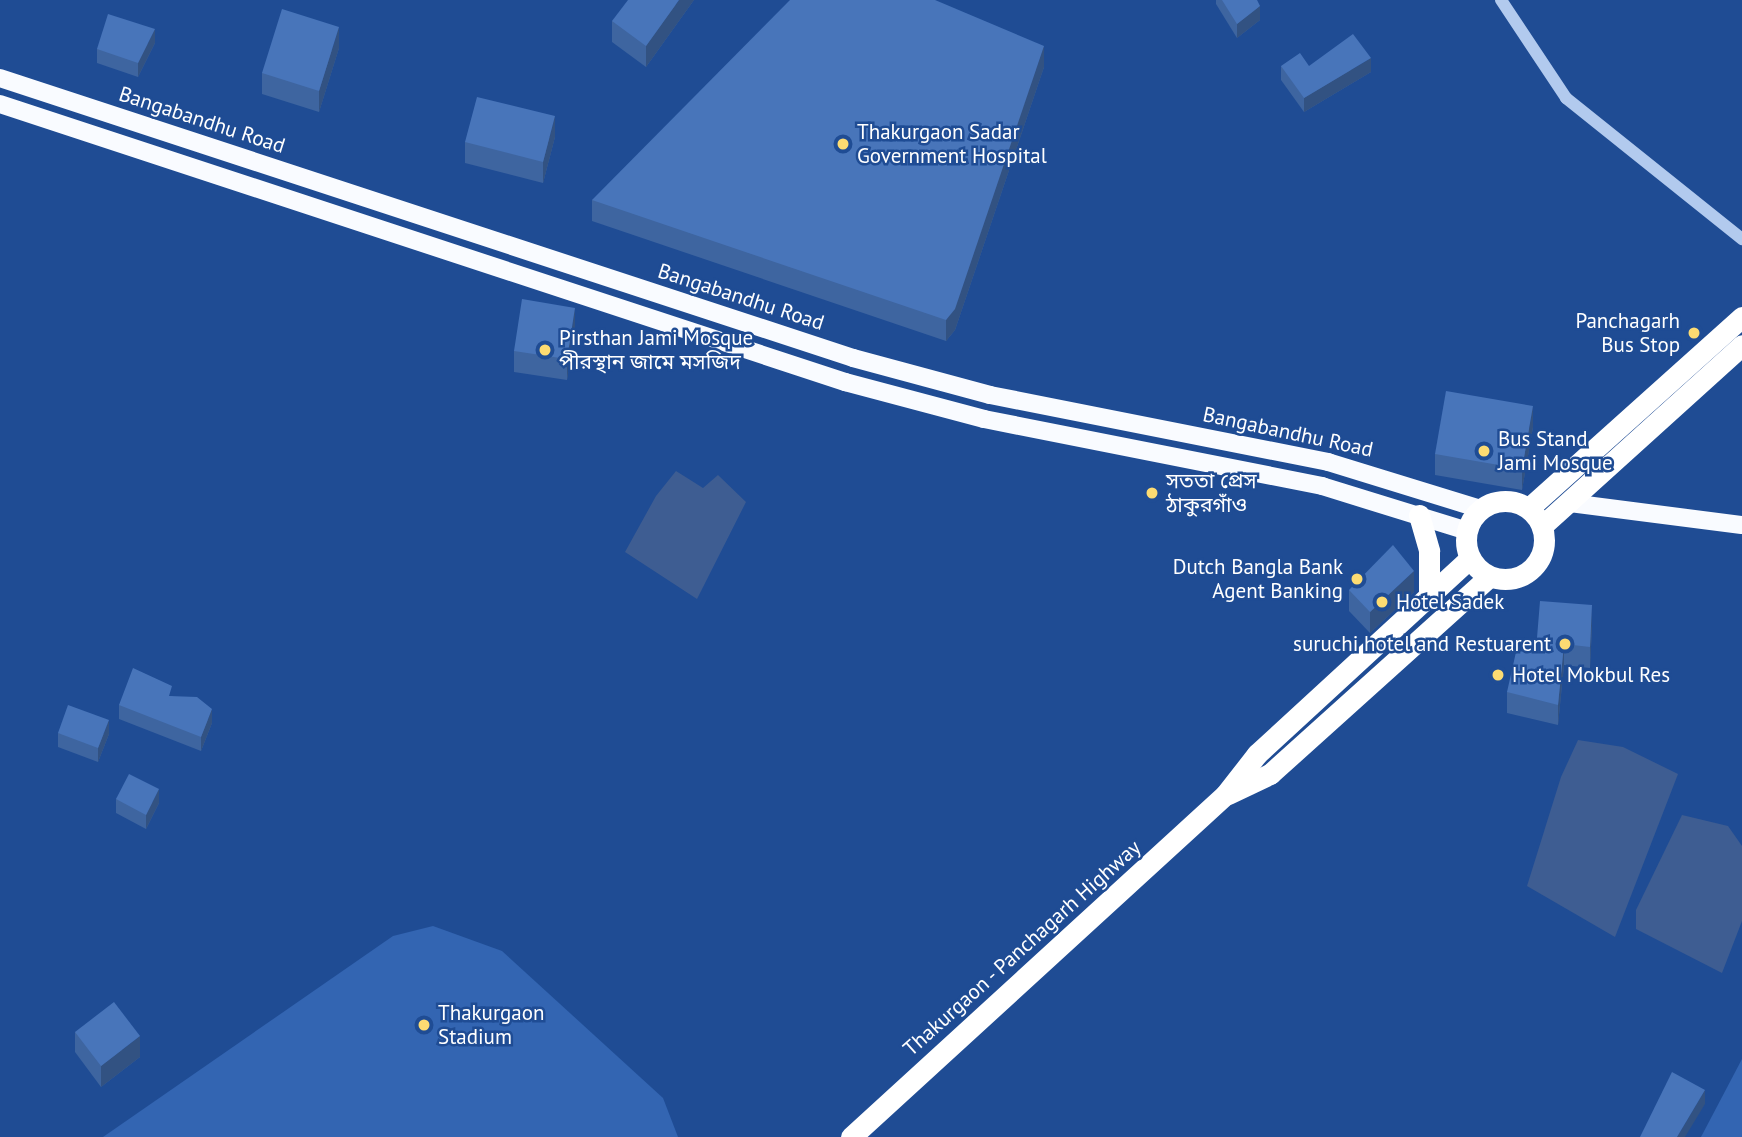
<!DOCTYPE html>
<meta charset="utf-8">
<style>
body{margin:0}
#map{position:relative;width:1742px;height:1137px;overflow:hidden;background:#1f4c94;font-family:"PT Sans","Noto Sans Bengali",sans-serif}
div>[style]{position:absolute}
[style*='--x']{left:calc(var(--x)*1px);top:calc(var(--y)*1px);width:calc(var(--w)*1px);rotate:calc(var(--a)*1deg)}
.green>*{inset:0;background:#3365b2}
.water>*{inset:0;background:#3e5d92}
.minor>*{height:12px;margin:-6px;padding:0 6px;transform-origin:6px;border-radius:6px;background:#b2caee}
.major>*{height:18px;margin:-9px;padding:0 9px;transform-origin:9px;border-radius:9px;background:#f9fbff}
.highway>*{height:21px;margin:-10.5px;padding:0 10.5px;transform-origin:10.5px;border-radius:10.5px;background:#fff}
.highway>.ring{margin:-10.5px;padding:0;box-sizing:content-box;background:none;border:21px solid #fff;border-radius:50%}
.wall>*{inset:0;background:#3e65a0}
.shaded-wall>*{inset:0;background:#325282}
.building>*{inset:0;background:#4875ba}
.dots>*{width:19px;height:19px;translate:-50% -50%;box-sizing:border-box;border:4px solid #1f4c94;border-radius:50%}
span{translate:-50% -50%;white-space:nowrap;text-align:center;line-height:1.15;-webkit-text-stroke:5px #1f4c94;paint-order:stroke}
.street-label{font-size:21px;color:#fff}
.poi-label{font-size:21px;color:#fff}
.left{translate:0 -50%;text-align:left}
.right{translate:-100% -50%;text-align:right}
</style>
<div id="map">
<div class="green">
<div style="clip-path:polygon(433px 926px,502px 951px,663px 1098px,678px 1137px,103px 1137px,393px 936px)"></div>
<div style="clip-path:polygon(1742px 1059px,1742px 1137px,1701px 1137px)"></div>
</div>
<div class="water">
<div style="clip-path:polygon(676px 471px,703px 488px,718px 475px,746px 502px,697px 599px,625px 552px,656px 496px)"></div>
<div style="clip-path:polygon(1578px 740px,1623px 747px,1678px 774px,1615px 937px,1527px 886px,1561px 777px)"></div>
<div style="clip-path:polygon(1682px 815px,1728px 826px,1742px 846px,1742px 921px,1722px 973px,1636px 929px,1636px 910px)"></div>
</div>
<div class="minor">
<div style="--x:1501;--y:0;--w:118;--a:56.4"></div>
<div style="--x:1566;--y:98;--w:226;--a:38.7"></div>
</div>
<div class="major">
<div style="--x:0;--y:78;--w:898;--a:18.17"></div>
<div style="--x:853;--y:358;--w:142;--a:15.1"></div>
<div style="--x:990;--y:395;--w:345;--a:11.2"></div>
<div style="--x:1328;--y:462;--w:160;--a:17.1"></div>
<div style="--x:0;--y:104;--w:890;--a:18.21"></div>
<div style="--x:845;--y:382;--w:144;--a:14.9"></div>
<div style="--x:984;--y:419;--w:345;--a:11.2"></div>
<div style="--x:1322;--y:486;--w:152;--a:17.2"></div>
<div style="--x:1570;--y:503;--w:173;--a:7.3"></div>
</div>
<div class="highway">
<div class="ring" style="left:1466px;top:501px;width:57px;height:57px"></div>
<div style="--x:1529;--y:508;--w:286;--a:-41.9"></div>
<div style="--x:1419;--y:515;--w:37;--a:74"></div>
<div style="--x:1429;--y:551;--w:43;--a:90"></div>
<div style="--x:1543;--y:525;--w:268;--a:-42.1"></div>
<div style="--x:1228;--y:794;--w:47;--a:-25.5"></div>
<div style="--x:1270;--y:774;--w:295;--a:-42"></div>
<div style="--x:851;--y:1137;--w:507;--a:-42.44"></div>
<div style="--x:1225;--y:795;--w:52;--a:-52"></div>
<div style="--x:1257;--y:754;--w:289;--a:-42.6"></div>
</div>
<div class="wall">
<div style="clip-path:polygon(694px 0,646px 67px,612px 42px,612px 21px)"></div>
<div style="clip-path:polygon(1216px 0,1257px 0,1260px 20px,1237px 38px,1216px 4px)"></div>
<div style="clip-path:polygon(155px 43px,138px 77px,97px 63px,97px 49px)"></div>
<div style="clip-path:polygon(339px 48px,319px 112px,262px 94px,262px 73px)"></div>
<div style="clip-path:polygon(1281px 66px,1309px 66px,1371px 72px,1304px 112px,1281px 80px)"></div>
<div style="clip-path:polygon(1044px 67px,955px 330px,946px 341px,592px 221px,592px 200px)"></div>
<div style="clip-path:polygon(555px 137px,543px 183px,465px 163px,465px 142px)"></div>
<div style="clip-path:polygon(575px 329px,567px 380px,514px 372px,514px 351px)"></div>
<div style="clip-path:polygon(1533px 427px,1522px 490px,1435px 475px,1435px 454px)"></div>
<div style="clip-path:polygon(1349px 590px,1414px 592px,1370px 633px,1349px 611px)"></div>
<div style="clip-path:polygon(1592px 626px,1590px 668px,1564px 665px,1558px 725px,1507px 713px,1507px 692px,1536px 650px)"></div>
<div style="clip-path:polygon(172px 696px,212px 723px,201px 751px,119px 719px,119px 705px)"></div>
<div style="clip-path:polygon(58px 733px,109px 734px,98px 762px,58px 747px)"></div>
<div style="clip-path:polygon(116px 799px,159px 803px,146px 829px,116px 813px)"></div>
<div style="clip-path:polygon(75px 1032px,140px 1057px,101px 1087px,75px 1052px)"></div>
</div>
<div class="shaded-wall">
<div style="clip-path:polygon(679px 0,694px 0,646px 67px,646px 46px)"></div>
<div style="clip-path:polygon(1260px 6px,1260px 20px,1237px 38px,1237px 24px)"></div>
<div style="clip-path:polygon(339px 27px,339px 48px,319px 112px,319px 91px)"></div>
<div style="clip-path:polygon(155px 29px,155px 43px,138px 77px,138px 63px)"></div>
<div style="clip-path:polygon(1044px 46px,1044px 67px,955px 330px,946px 341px,946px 320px)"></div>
<div style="clip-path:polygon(1371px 58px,1371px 72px,1304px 112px,1304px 98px)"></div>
<div style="clip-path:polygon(555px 116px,555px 137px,543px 183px,543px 162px)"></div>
<div style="clip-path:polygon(575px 308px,575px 329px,567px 380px,567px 359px)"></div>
<div style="clip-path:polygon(1533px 406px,1533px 427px,1522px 490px,1522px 469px)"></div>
<div style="clip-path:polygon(1414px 571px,1414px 592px,1370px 633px,1370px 612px)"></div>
<div style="clip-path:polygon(1592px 605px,1592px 626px,1590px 668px,1590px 647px)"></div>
<div style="clip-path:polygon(1564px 644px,1564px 665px,1558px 725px,1558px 705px)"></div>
<div style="clip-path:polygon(212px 709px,212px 723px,201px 751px,201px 737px)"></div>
<div style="clip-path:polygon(109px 720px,109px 734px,98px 762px,98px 748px)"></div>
<div style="clip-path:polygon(159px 789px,159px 803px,146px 829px,146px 815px)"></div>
<div style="clip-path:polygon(140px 1036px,140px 1057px,101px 1087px,101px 1066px)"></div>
<div style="clip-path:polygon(1705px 1090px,1705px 1104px,1685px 1137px,1677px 1137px)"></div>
</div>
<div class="building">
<div style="clip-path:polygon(628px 0,679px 0,646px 46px,612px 21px)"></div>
<div style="clip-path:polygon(790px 0,935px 0,1044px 46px,955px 309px,946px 320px,592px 200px)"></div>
<div style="clip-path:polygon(1222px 0,1257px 0,1260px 6px,1237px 24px)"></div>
<div style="clip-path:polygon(282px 9px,339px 27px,319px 91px,262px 73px)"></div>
<div style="clip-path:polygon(108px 14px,155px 29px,138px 63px,97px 49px)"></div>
<div style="clip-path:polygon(1353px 34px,1371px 58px,1304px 98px,1281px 66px,1300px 53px,1309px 66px)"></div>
<div style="clip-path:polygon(477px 97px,555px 116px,543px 162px,465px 142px)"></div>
<div style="clip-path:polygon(522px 299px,575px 308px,567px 359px,514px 351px)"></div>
<div style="clip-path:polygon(1446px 391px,1533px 406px,1522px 469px,1435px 454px)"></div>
<div style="clip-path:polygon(1393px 545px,1414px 571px,1370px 612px,1349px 590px)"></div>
<div style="clip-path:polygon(1540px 601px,1592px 605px,1590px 647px,1564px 644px,1558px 705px,1507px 692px,1516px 652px,1536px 650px)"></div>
<div style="clip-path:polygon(133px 668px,172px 686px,169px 696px,197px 697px,212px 709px,201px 737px,119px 705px)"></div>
<div style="clip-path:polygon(68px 705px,109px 720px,98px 748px,58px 733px)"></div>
<div style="clip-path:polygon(129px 774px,159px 789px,146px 815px,116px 799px)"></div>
<div style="clip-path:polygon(114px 1002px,140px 1036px,101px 1066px,75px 1032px)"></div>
<div style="clip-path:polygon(1672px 1072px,1705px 1090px,1677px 1137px,1640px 1137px)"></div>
</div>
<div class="dots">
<div style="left:843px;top:144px;background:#fcdb72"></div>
<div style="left:1694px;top:333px;background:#fcdb72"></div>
<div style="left:545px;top:350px;background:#fcdb72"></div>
<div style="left:1484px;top:451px;background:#fcdb72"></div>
<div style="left:1152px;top:493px;background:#fcdb72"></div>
<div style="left:1357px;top:579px;background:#fcdb72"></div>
<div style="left:1382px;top:602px;background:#fcdb72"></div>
<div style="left:1565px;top:644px;background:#fcdb72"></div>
<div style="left:1498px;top:675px;background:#fcdb72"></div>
<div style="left:424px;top:1025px;background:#fcdb72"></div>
</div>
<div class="street-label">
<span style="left:202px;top:120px;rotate:18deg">Bangabandhu Road</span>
<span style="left:741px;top:297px;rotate:18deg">Bangabandhu Road</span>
<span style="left:1288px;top:432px;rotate:12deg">Bangabandhu Road</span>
<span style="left:1022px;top:948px;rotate:-42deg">Thakurgaon - Panchagarh Highway</span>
</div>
<div class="poi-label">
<span class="left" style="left:857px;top:144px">Thakurgaon Sadar<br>Government Hospital</span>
<span class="right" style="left:1680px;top:333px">Panchagarh<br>Bus Stop</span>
<span class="left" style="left:559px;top:350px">Pirsthan Jami Mosque<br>পীরস্থান জামে মসজিদ</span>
<span class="left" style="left:1498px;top:451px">Bus Stand<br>Jami Mosque</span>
<span class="left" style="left:1166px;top:493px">সততা প্রেস<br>ঠাকুরগাঁও</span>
<span class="right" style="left:1343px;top:579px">Dutch Bangla Bank<br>Agent Banking</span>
<span class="left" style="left:1396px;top:602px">Hotel Sadek</span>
<span class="right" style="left:1551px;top:644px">suruchi hotel and Restuarent</span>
<span class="left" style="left:1512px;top:675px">Hotel Mokbul Res</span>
<span class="left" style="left:438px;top:1025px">Thakurgaon<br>Stadium</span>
</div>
</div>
